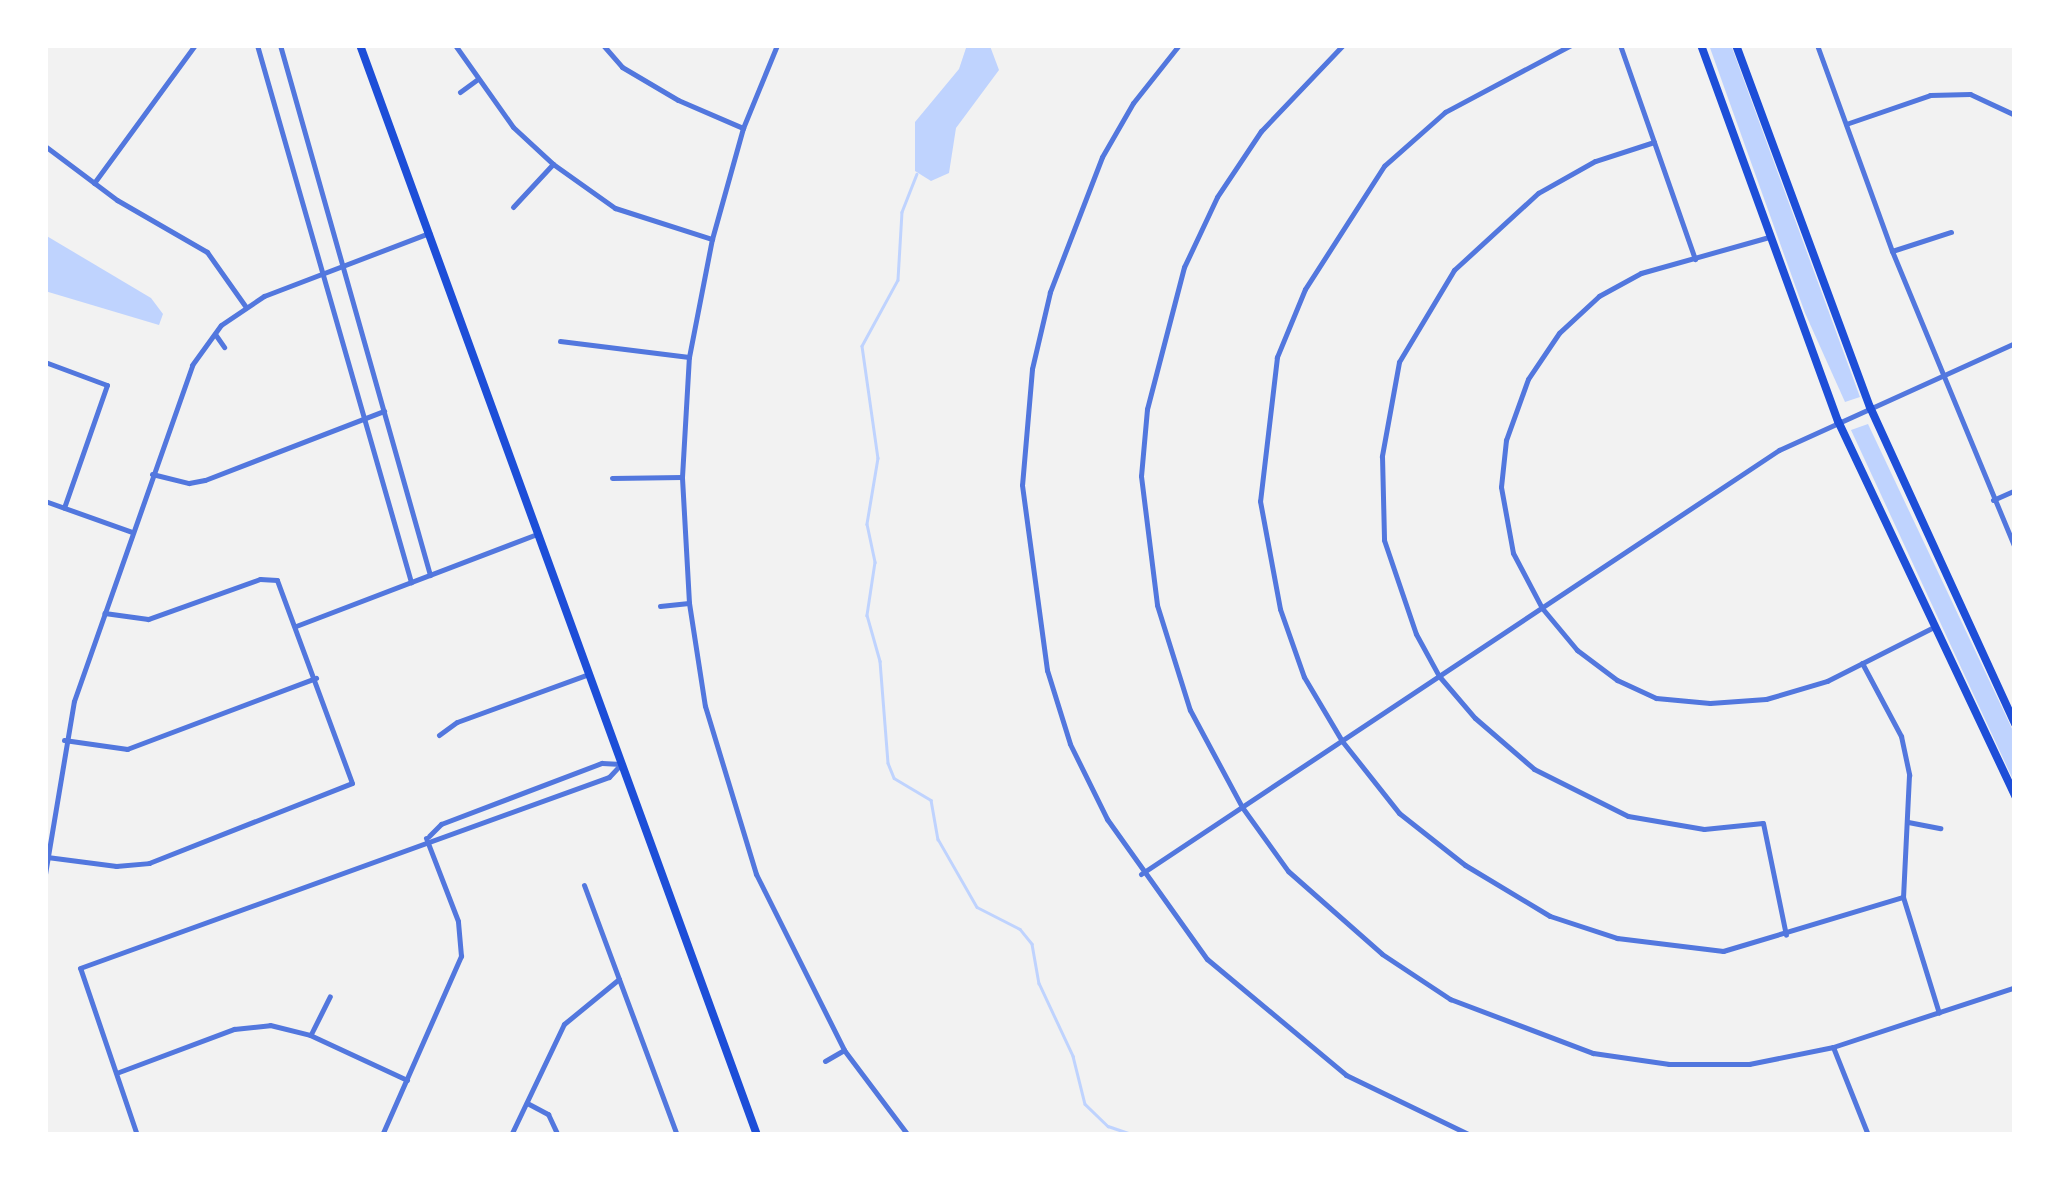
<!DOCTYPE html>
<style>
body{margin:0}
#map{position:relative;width:2060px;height:1180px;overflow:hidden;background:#f2f2f2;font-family:"Work Sans",sans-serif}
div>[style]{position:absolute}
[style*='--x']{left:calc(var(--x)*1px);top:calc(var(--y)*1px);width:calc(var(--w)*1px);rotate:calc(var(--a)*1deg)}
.water>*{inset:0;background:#bfd3fe}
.stream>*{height:2.5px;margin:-1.25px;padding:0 1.25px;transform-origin:1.25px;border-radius:1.25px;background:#bfd3fe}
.minor>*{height:5px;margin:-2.5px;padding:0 2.5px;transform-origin:2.5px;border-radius:2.5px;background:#5277de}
.secondary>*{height:8px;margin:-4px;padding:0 4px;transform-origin:4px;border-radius:4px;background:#1d4ed8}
span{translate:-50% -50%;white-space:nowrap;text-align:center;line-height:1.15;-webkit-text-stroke:8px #fff;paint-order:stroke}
.frame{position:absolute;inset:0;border:48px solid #fff;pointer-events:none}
</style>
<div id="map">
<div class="water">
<div style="clip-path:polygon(967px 45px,990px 46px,999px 70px,956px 128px,949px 173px,931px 181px,915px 171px,915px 122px,959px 69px)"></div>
<div style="clip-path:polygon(1709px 45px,1731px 45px,1860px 397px,1845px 402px,1805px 313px)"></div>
<div style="clip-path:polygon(45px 235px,151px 298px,163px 314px,159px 325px,45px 291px)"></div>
<div style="clip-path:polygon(1868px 424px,2015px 735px,2015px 784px,1851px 430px)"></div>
</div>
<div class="stream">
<div style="--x:917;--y:174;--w:41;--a:111.5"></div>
<div style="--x:902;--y:212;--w:68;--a:93.4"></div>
<div style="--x:898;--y:280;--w:75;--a:118.6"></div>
<div style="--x:862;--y:346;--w:113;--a:81.9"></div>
<div style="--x:878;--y:458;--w:67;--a:99.5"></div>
<div style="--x:867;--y:524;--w:39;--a:78"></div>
<div style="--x:875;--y:562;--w:54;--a:98.6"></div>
<div style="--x:867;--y:615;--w:48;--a:74.2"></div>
<div style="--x:880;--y:661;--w:102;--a:85.5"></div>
<div style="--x:888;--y:763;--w:16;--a:68"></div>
<div style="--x:894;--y:778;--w:43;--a:30.7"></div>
<div style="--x:931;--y:800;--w:40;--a:80"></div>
<div style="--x:938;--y:839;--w:78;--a:60.2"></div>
<div style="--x:977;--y:907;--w:48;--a:27.1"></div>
<div style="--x:1020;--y:929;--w:19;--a:51"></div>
<div style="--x:1032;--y:944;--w:40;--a:80"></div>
<div style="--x:1039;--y:983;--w:81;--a:65"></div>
<div style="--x:1073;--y:1056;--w:49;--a:76"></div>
<div style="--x:1085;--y:1104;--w:32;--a:44"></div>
<div style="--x:1108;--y:1126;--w:28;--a:19"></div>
</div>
<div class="minor">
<div style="--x:257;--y:45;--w:559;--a:74"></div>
<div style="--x:280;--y:45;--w:551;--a:74.2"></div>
<div style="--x:455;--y:45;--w:100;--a:54.7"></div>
<div style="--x:513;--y:127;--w:54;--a:42.8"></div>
<div style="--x:553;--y:164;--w:76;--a:35.4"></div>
<div style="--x:615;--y:208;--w:102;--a:17.7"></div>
<div style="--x:603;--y:45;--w:29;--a:49"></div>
<div style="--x:622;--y:67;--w:65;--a:30.5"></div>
<div style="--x:678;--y:100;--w:71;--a:23.3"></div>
<div style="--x:1179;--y:45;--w:74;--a:128.4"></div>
<div style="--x:1133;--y:103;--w:62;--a:119.9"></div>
<div style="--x:1102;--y:157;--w:145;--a:111.1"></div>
<div style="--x:1050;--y:292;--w:79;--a:103.2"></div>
<div style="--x:1032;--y:369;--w:116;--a:94.9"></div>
<div style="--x:1022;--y:485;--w:187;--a:82.3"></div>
<div style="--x:1047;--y:670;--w:77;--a:72.7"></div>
<div style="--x:1070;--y:744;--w:84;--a:63.7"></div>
<div style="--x:1107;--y:819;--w:172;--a:54.5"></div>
<div style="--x:1207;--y:959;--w:181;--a:39.8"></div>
<div style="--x:1346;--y:1075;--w:138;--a:25.8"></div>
<div style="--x:1343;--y:45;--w:119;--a:133.6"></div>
<div style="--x:1261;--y:131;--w:79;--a:123.7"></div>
<div style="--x:1217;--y:197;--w:77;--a:115.2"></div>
<div style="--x:1184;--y:267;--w:147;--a:104.6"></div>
<div style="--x:1147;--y:409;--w:67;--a:95.1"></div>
<div style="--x:1141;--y:476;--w:130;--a:82.9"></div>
<div style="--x:1157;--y:605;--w:110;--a:72.6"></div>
<div style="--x:1190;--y:710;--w:110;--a:61.8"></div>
<div style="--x:1242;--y:807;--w:79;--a:54.3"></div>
<div style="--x:1288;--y:871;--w:125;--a:41.4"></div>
<div style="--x:1382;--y:954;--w:82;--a:33.5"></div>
<div style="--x:1450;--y:999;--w:153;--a:20.7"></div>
<div style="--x:1593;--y:1053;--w:77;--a:8.2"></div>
<div style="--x:1669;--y:1064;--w:80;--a:0"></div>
<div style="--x:1749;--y:1064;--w:86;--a:-11.4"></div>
<div style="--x:1833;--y:1047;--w:192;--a:-18.2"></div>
<div style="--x:1571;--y:45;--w:143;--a:152"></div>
<div style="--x:1445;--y:112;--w:81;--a:138.5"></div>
<div style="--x:1384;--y:166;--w:146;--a:122.7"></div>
<div style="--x:1305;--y:289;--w:74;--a:112.4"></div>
<div style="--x:1277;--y:357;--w:145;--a:96.7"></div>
<div style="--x:1260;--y:501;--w:110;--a:79.5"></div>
<div style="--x:1280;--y:609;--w:72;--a:70.6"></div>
<div style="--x:1304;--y:677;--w:74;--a:59.3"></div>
<div style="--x:1342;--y:741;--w:92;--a:51.6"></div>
<div style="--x:1399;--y:813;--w:84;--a:38.2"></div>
<div style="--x:1465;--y:865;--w:99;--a:31"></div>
<div style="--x:1550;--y:916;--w:71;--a:18.2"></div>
<div style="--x:1617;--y:938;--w:107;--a:7"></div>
<div style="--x:1723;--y:951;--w:188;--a:-16.7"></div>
<div style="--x:1620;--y:45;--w:227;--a:70.7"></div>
<div style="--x:1817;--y:45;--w:219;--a:70"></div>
<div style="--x:1892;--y:251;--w:321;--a:67.5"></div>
<div style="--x:460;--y:92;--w:22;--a:-36"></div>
<div style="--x:1846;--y:124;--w:89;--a:-19"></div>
<div style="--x:1930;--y:95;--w:40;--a:-1.4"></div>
<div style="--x:1970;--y:94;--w:50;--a:25"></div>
<div style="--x:1654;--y:142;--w:62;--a:162.1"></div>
<div style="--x:1595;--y:161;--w:65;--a:150.7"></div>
<div style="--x:1538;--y:193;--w:114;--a:137.5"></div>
<div style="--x:1454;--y:270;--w:107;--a:120.9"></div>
<div style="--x:1399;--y:362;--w:96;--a:100.3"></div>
<div style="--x:1382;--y:456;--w:84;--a:88.6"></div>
<div style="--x:1384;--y:540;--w:99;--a:71.2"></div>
<div style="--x:1416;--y:634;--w:48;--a:61.3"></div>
<div style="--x:1439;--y:676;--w:55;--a:49.4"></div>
<div style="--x:1475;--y:718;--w:78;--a:40.8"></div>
<div style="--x:1534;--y:769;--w:105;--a:26.6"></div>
<div style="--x:1628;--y:816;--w:77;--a:9.7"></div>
<div style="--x:1704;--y:829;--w:59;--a:-5.8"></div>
<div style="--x:1763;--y:823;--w:114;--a:78.4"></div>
<div style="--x:45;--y:146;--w:90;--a:36.9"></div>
<div style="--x:117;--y:200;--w:104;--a:30"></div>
<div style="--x:207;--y:252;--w:67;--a:54.7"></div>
<div style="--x:94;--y:183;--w:171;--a:-53.8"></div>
<div style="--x:513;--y:207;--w:59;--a:-47.1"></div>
<div style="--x:1769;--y:237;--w:133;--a:164.3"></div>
<div style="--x:1641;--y:273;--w:48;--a:151.3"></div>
<div style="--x:1599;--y:296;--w:54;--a:137.2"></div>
<div style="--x:1559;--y:333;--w:55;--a:124"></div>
<div style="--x:1528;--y:379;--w:65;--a:109.8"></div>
<div style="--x:1506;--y:440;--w:47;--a:96.1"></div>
<div style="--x:1501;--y:487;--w:67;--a:79.7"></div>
<div style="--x:1513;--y:553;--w:62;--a:62.2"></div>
<div style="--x:1542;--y:608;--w:55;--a:50.2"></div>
<div style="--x:1577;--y:650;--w:50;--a:36.9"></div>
<div style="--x:1617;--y:680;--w:43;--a:24.8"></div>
<div style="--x:1656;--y:698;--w:54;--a:5.3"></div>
<div style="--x:1710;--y:703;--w:56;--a:-4.1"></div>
<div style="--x:1766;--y:699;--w:64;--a:-16.4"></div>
<div style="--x:1827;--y:681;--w:118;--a:-26.8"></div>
<div style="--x:1892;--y:251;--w:62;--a:-17.9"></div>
<div style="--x:215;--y:334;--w:16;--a:55"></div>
<div style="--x:560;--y:341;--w:130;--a:7.1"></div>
<div style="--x:45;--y:362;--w:66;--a:20.4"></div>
<div style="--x:107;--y:385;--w:130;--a:109.3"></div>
<div style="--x:152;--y:474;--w:38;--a:14"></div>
<div style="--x:189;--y:483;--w:16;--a:-11"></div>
<div style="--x:205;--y:480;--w:192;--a:-21.1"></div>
<div style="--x:612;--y:478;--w:70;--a:-0.8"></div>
<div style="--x:1993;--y:500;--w:24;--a:-24"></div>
<div style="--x:45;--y:501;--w:92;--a:19.6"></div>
<div style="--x:689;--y:603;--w:126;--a:-93.2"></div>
<div style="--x:682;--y:477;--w:120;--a:-86.7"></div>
<div style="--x:689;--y:357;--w:120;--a:-79"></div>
<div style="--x:712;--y:239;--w:115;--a:-74.4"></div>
<div style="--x:743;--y:128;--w:90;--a:-67.7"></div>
<div style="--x:660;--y:606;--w:29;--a:-6"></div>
<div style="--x:689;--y:603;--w:104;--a:81.2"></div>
<div style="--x:705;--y:706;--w:176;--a:73.1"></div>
<div style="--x:756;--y:874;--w:197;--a:63.4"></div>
<div style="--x:844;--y:1050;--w:106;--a:53"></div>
<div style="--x:296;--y:626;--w:258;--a:-20.9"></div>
<div style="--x:1862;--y:663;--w:83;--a:61.9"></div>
<div style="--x:1901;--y:736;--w:40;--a:78"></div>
<div style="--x:1909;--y:775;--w:122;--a:92.8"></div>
<div style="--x:1903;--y:897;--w:121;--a:72.8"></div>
<div style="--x:439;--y:735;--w:22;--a:-36"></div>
<div style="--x:457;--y:722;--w:140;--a:-20"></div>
<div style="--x:64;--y:740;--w:64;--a:8.1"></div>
<div style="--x:127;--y:749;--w:202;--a:-20.6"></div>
<div style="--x:1908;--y:822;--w:33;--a:11"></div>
<div style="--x:429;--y:836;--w:17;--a:-45"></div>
<div style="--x:441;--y:824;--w:172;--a:-20.8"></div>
<div style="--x:602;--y:763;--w:19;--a:3"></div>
<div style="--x:47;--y:857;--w:70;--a:7.4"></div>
<div style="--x:116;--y:866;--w:33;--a:-5"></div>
<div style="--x:149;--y:863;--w:218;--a:-21.5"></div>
<div style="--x:352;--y:783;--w:216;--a:-110.3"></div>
<div style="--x:277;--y:580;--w:17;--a:-177"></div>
<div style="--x:260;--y:579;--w:119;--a:160.3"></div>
<div style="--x:148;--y:619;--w:44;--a:-172.2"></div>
<div style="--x:45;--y:874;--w:175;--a:-80.5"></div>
<div style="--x:74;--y:701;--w:356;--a:-70.6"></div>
<div style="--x:192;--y:365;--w:49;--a:-54.1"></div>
<div style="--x:221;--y:325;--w:52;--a:-34"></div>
<div style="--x:264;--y:296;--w:177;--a:-20.9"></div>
<div style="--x:1141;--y:874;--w:766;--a:-33.61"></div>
<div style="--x:1779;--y:450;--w:259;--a:-24.4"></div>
<div style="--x:584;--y:885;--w:267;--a:69.6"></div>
<div style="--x:311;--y:1034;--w:42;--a:-63.4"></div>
<div style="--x:1833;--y:1047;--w:95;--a:68.3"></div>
<div style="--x:825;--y:1061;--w:22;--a:-30"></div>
<div style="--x:119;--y:1072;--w:123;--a:-20.5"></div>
<div style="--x:234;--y:1029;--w:36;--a:-6"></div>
<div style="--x:270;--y:1025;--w:41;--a:14"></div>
<div style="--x:310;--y:1035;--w:107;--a:24.9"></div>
<div style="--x:527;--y:1103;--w:24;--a:28"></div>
<div style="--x:548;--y:1114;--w:23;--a:65"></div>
<div style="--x:137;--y:1135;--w:176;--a:-108.8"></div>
<div style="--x:80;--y:968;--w:562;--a:-19.85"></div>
<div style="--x:609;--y:777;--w:18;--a:-47"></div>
<div style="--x:382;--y:1135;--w:196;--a:-66.2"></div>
<div style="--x:461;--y:956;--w:35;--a:-95"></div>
<div style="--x:458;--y:921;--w:89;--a:-111.1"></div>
<div style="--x:511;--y:1135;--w:123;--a:-64.5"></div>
<div style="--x:564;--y:1024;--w:71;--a:-39.3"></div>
</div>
<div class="secondary">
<div style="--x:360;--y:45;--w:1160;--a:69.99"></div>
<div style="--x:1701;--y:45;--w:400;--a:70"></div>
<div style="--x:1838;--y:421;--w:415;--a:64.7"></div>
<div style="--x:1736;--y:45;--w:386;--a:69.7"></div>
<div style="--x:1870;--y:407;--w:349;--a:65.4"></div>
</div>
<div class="frame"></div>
</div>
